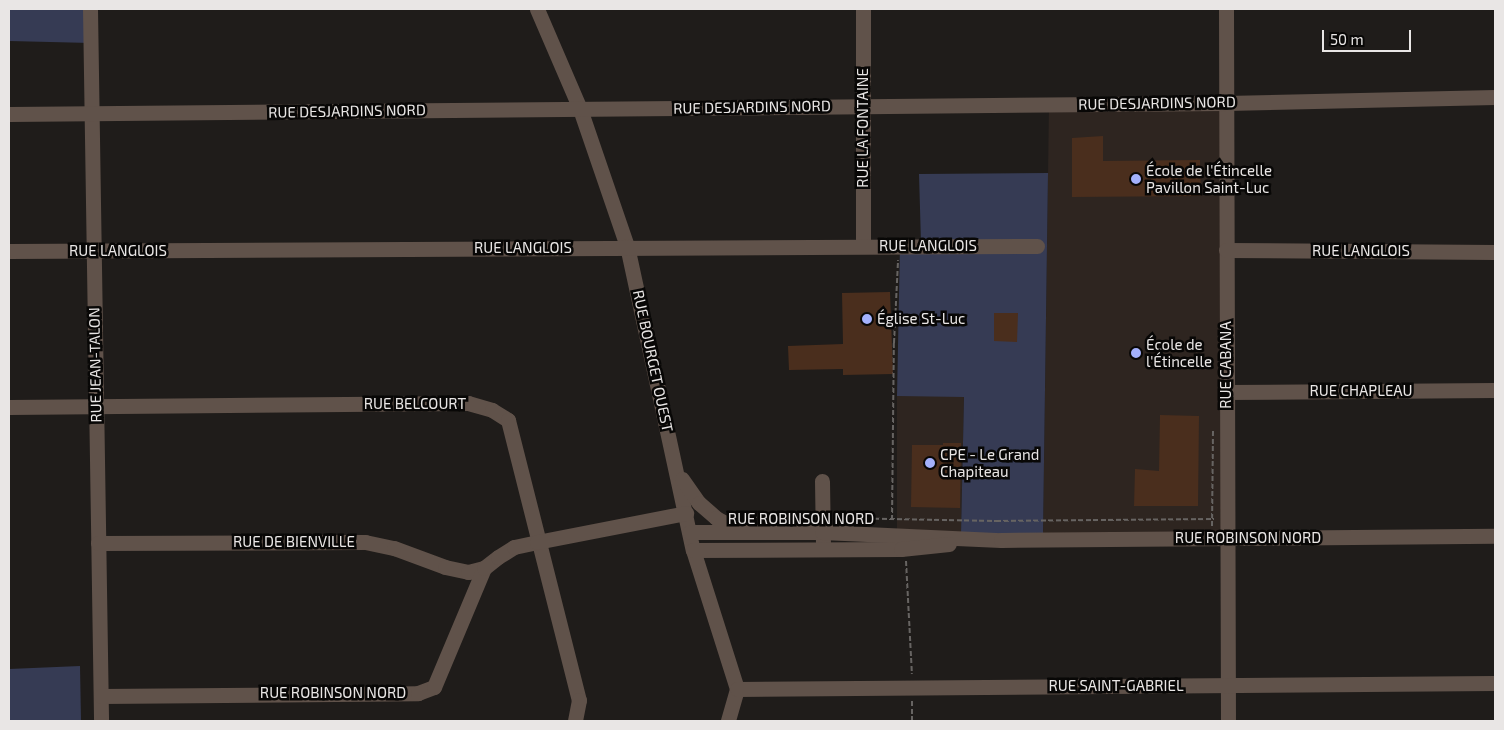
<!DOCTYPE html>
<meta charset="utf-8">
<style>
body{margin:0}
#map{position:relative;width:1504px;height:730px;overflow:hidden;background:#1f1c1a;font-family:"Exo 2",sans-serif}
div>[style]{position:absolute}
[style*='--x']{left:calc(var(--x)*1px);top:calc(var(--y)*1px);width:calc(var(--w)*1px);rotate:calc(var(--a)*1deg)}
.built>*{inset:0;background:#2e2520}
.green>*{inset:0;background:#363b54}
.building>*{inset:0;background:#4a2e1d}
.path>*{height:2px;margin-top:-1px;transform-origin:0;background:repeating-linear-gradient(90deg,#676462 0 5px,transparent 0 7.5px)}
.minor>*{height:15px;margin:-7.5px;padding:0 7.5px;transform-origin:7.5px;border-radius:7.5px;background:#60524a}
.dots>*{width:14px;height:14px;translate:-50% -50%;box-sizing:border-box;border:2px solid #080706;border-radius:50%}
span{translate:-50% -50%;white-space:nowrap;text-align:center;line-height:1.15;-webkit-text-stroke:5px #080706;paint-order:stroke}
.street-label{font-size:15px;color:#e9e6e5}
.poi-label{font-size:15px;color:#e9e6e5}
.left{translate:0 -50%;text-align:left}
.frame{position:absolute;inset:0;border:10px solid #e9e6e5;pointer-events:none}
.scale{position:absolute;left:1322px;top:30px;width:89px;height:22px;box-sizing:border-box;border:2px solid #e9e6e5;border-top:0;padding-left:6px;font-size:15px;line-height:18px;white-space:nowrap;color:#e9e6e5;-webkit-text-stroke:4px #080706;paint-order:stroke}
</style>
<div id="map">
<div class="built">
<div style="clip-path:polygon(1226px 103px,1226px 532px,1043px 533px,1049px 104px)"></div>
<div style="clip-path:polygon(897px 396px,964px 396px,961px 534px,897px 529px)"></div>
</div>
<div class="green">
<div style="clip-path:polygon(9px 9px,90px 9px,91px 43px,9px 41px)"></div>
<div style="clip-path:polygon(1048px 173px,1043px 533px,961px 534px,964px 397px,897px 396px,900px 245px,921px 243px,919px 174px)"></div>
<div style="clip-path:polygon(80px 666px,81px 721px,9px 721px,9px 669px)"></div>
</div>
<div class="building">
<div style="clip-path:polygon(1103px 136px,1103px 161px,1200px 160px,1201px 196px,1072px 197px,1072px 138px)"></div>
<div style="clip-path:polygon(890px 292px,893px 374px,843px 375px,843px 369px,789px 370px,788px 346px,843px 344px,842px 293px)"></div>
<div style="clip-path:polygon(994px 313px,1018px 313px,1017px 342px,994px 341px)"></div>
<div style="clip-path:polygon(1160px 415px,1199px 416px,1198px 506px,1134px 506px,1135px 469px,1159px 471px)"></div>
<div style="clip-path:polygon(943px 443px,961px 443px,960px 508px,911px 507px,912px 445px,943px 445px)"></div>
</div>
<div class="path">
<div style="--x:744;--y:517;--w:65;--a:0"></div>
<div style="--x:837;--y:518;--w:159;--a:1.1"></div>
<div style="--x:996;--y:521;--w:218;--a:-0.5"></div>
<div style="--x:892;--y:520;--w:177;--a:-89.4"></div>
<div style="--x:894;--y:343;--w:83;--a:-87.2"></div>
<div style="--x:1212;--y:526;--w:95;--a:-89.4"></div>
<div style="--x:906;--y:561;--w:113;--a:87"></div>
<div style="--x:912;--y:701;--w:20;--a:90"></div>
</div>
<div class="minor">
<div style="--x:90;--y:9;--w:712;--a:89.11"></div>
<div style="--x:537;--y:9;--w:109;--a:66.7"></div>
<div style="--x:580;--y:109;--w:145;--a:71.1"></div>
<div style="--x:627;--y:246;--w:311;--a:77.8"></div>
<div style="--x:693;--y:550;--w:146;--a:72.4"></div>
<div style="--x:737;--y:689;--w:33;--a:106"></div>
<div style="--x:863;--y:9;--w:237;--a:90"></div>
<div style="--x:1226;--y:9;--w:712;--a:89.84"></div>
<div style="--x:9;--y:114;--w:1217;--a:-0.52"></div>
<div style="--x:1226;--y:103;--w:269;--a:-1.3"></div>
<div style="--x:1226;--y:250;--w:269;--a:0.4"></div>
<div style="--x:9;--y:251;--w:1028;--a:-0.28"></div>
<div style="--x:1226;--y:392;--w:269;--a:-0.4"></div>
<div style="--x:9;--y:407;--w:459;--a:-0.5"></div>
<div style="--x:468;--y:403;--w:25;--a:16"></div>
<div style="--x:492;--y:410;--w:19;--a:32"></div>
<div style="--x:508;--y:420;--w:289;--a:75.8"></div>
<div style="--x:579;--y:700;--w:21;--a:101"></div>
<div style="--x:682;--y:479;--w:29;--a:55"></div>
<div style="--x:699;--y:503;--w:23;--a:41"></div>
<div style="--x:716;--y:518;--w:27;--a:28"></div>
<div style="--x:822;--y:481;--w:61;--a:89.1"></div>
<div style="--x:690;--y:532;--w:132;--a:0"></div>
<div style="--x:822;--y:532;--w:179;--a:2.6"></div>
<div style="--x:1001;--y:540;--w:494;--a:-0.5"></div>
<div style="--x:98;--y:543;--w:267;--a:-0.2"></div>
<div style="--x:365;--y:542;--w:30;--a:12"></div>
<div style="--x:394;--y:548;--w:54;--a:20.4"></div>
<div style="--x:445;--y:567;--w:24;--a:12"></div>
<div style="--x:468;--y:572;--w:16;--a:-14"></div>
<div style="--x:693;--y:550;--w:208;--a:-0.3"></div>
<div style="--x:901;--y:549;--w:48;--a:-5.9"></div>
<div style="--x:737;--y:689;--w:758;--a:-0.45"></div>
<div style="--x:101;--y:696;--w:317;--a:-0.5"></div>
<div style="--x:418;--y:693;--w:17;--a:-21"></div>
<div style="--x:434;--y:687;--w:129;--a:-67.2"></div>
<div style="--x:484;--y:568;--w:18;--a:-38"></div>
<div style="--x:498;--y:557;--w:19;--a:-32"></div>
<div style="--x:514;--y:547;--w:24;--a:-12"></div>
<div style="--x:537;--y:542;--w:152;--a:-11"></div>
</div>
<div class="dots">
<div style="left:1136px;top:179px;background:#a4b1fc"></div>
<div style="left:867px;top:319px;background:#a4b1fc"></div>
<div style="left:1136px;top:353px;background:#a4b1fc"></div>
<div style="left:930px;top:463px;background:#a4b1fc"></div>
</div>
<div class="street-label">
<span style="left:1157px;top:103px;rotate:-1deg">RUE DESJARDINS NORD</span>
<span style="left:752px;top:107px;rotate:-1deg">RUE DESJARDINS NORD</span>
<span style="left:347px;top:111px;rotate:-1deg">RUE DESJARDINS NORD</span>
<span style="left:863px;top:128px;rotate:-90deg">RUE LA FONTAINE</span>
<span style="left:928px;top:246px">RUE LANGLOIS</span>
<span style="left:523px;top:248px">RUE LANGLOIS</span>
<span style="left:118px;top:251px">RUE LANGLOIS</span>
<span style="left:1361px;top:251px">RUE LANGLOIS</span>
<span style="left:653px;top:361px;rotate:78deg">RUE BOURGET OUEST</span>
<span style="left:95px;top:365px;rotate:-91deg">RUE JEAN-TALON</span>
<span style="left:1226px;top:365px;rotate:-90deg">RUE CABANA</span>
<span style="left:1361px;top:391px">RUE CHAPLEAU</span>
<span style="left:415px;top:404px">RUE BELCOURT</span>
<span style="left:801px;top:519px">RUE ROBINSON NORD</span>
<span style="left:1248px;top:538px">RUE ROBINSON NORD</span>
<span style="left:294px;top:542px">RUE DE BIENVILLE</span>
<span style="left:1116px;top:686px">RUE SAINT-GABRIEL</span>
<span style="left:333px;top:693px">RUE ROBINSON NORD</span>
</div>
<div class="poi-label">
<span class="left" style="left:1146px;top:179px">École de l'Étincelle<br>Pavillon Saint-Luc</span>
<span class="left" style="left:877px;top:319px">Église St-Luc</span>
<span class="left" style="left:1146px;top:353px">École de<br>l'Étincelle</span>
<span class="left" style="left:940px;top:463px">CPE - Le Grand<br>Chapiteau</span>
</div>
<div class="frame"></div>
<div class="scale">50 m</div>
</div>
